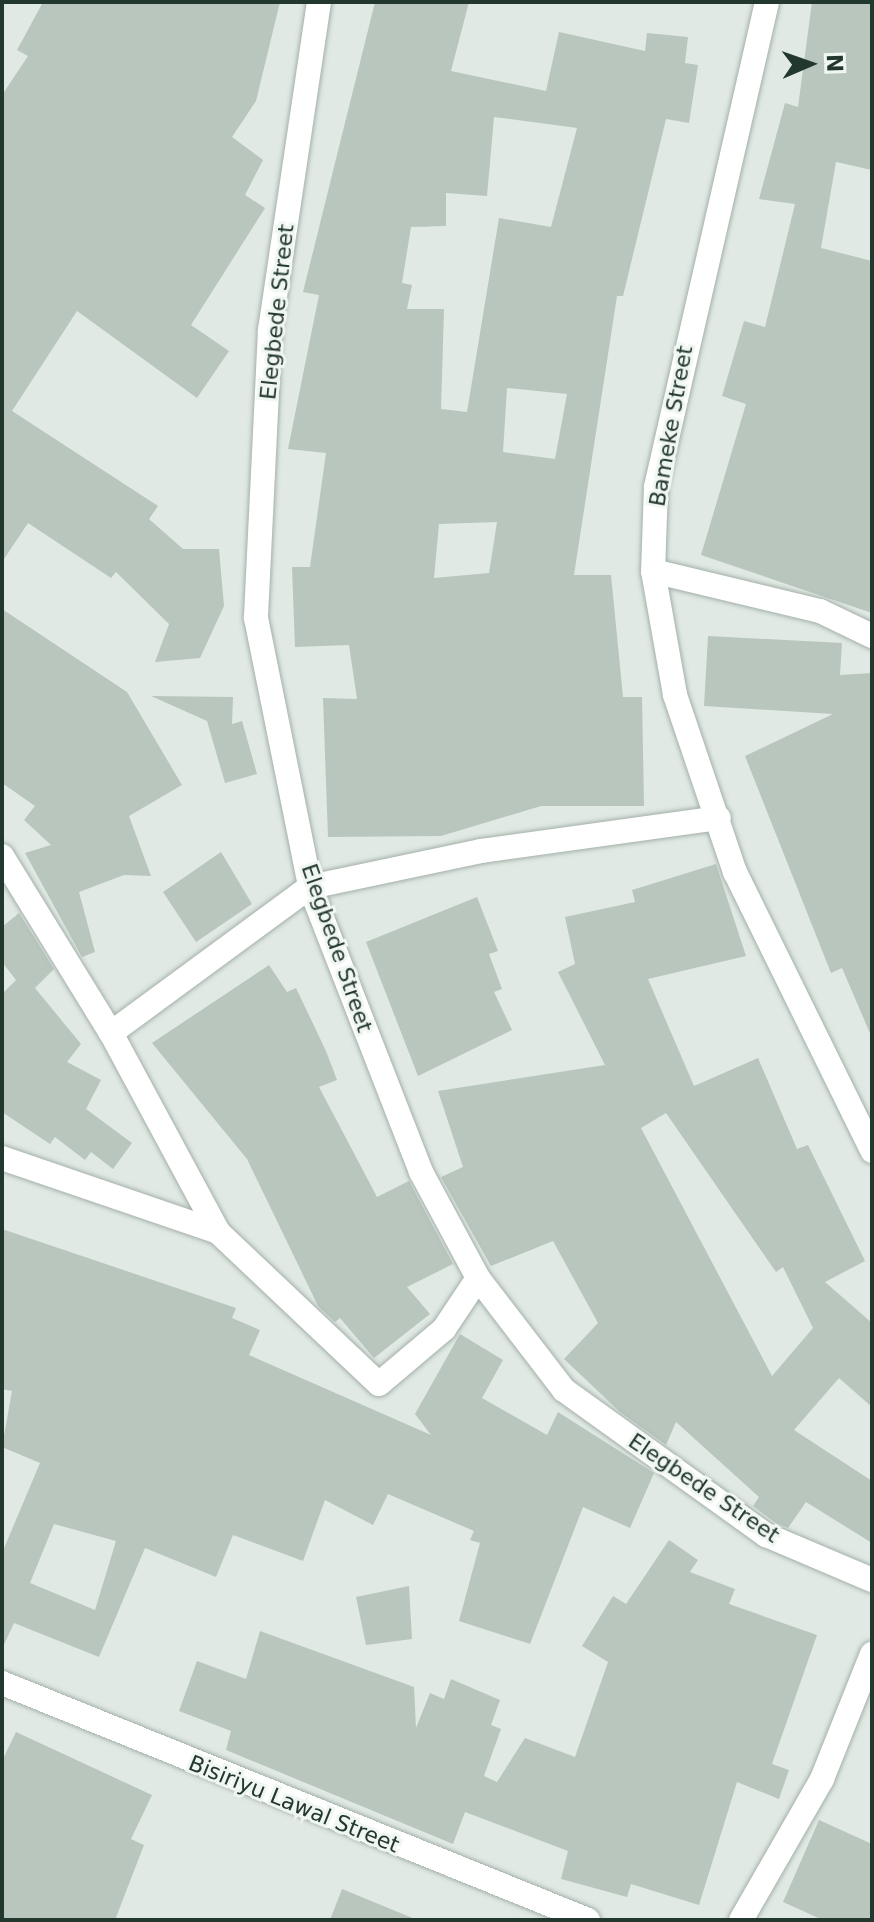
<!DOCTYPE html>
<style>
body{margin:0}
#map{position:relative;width:874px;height:1922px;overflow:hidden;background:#e0e9e3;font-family:"DejaVu Sans",sans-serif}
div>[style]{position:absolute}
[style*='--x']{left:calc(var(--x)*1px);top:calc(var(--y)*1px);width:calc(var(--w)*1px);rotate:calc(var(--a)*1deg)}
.building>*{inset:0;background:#b8c6be}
.roads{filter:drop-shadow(0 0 2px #a3b0a9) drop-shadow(0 0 2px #a3b0a9)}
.minor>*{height:24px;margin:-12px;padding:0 12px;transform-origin:12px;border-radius:12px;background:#fff}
span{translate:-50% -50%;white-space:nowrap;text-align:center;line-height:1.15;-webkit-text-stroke:6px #f0f6f1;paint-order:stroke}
.street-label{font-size:22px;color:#22372d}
.frame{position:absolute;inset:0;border:4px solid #22372d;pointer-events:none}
.north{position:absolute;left:770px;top:24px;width:80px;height:80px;-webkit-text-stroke:6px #f0f6f1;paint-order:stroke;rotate:88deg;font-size:22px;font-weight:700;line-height:32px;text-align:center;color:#22372d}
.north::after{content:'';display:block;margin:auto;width:28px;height:36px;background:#22372d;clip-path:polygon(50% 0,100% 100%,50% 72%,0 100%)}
</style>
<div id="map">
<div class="building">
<div style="clip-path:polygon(43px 2px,280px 2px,256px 101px,232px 137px,263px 160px,245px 195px,265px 208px,191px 325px,229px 351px,197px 398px,77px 311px,12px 411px,158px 506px,149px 519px,183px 549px,219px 549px,224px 606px,200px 658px,155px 662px,169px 624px,116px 572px,111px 578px,28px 523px,2px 562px,2px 95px,28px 56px,17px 50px)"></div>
<div style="clip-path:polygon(evenodd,375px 2px,469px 2px,451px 71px,546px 91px,559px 32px,645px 51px,647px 33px,688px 37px,685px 63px,698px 65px,689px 123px,666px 119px,623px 296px,617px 296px,574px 575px,611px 575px,623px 697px,642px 697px,644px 806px,541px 806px,441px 836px,328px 837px,323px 698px,357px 699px,349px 645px,295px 647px,292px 567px,310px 567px,326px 453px,288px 449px,319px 295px,303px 292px,375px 2px,494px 117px,577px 128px,551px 227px,499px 218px,467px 412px,441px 409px,444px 309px,407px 309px,412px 285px,402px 283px,411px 227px,446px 226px,446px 193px,487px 196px,494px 117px,375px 2px,507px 388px,567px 394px,555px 459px,503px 452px,507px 388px,375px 2px,497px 522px,489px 573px,434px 578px,439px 524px,497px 522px)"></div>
<div style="clip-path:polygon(812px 2px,872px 2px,872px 170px,836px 162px,821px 248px,872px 261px,872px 613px,701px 555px,746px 404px,722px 396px,744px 321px,765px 327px,795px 204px,759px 199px,785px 103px,798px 107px)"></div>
<div style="clip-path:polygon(2px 609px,127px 692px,182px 785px,129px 816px,151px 876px,124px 875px,79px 892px,95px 952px,82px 957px,25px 853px,51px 845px,24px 820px,35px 806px,2px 783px)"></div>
<div style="clip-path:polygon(708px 636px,842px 643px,840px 675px,872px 673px,872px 1038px,842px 968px,831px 973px,745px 756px,833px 714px,704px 706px)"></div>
<div style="clip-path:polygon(151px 696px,233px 697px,232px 724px,242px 721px,257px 774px,225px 783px,207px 721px)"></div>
<div style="clip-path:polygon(221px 852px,252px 904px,196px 942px,163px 892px)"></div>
<div style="clip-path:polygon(evenodd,716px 864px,746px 956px,648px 979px,694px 1086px,758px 1058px,797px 1149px,808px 1145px,865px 1261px,825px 1282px,872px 1323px,872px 1407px,839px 1378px,794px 1430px,872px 1481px,872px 1543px,806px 1502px,788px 1528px,776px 1523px,753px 1506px,759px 1497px,676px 1422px,666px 1445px,620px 1412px,564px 1359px,598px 1323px,553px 1241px,491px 1266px,441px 1177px,463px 1167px,438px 1091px,605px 1065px,558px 972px,575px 964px,565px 917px,635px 902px,632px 890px,716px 864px,666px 1113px,776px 1272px,783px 1267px,813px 1328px,772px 1376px,641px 1128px,666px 1113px)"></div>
<div style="clip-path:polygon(477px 897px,498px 951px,489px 954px,502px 989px,494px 992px,512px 1030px,418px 1076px,366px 942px)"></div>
<div style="clip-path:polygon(19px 913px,54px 969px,35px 988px,81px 1044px,67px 1062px,101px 1080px,86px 1109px,132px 1143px,113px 1169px,91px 1152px,85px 1160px,55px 1137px,50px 1144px,2px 1112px,2px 994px,16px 980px,2px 962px,2px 927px)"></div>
<div style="clip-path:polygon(269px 965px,287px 992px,296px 988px,326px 1051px,337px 1080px,319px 1087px,377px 1197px,409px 1181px,453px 1264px,407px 1287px,430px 1314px,374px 1358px,340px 1318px,335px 1322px,318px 1306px,247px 1159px,152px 1043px)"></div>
<div style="clip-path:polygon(evenodd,2px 1229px,236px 1308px,232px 1318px,260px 1330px,249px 1355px,431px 1435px,415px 1414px,460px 1334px,503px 1360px,482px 1398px,547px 1435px,558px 1412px,654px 1473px,630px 1528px,583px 1507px,530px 1644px,459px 1621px,480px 1543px,470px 1540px,474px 1531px,388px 1494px,373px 1525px,325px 1500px,303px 1561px,233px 1535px,216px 1577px,145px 1548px,99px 1657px,14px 1623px,2px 1649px,2px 1553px,40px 1463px,2px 1447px,12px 1391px,2px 1389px,2px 1229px,54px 1524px,116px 1541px,95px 1610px,30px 1583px,54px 1524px)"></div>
<div style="clip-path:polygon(669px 1540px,698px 1560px,690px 1572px,735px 1589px,729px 1604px,817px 1635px,772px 1764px,789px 1770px,779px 1799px,737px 1782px,699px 1905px,631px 1884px,627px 1897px,561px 1879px,568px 1851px,465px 1812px,453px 1844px,226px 1750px,231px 1731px,179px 1711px,197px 1661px,246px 1679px,260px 1631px,414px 1687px,416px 1728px,430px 1693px,444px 1699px,451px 1679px,500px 1700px,491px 1725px,501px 1729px,484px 1776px,497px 1782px,525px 1738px,575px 1757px,608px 1662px,582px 1646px,613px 1596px,626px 1604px)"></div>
<div style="clip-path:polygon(409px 1586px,412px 1639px,366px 1645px,356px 1597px)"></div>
<div style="clip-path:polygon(16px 1732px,152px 1795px,131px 1839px,144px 1845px,115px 1920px,2px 1920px,2px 1761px)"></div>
<div style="clip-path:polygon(819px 1820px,872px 1844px,872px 1920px,823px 1920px,783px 1902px)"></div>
<div style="clip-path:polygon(342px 1889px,415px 1919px,415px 1920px,330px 1920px)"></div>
</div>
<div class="roads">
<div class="minor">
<div style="--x:319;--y:2;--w:332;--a:98.5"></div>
<div style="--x:270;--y:330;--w:288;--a:92.8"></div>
<div style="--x:256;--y:618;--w:274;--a:78.6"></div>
<div style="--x:310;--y:887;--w:306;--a:68.7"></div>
<div style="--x:421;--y:1172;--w:120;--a:61.7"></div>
<div style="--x:478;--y:1278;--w:141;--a:52.5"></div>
<div style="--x:564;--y:1390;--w:249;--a:35.7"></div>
<div style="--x:766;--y:1535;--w:115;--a:23"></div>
<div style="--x:767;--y:2;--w:498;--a:102.9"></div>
<div style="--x:656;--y:487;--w:84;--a:92"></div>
<div style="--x:653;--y:571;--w:126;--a:79.9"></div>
<div style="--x:675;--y:695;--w:187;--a:71.3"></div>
<div style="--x:735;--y:872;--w:311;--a:63.8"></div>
<div style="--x:653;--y:571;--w:172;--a:13.5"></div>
<div style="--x:820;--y:611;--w:58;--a:25.7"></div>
<div style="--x:2;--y:856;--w:208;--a:58.4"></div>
<div style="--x:111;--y:1033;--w:226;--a:61.7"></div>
<div style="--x:218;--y:1232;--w:221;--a:43.4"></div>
<div style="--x:379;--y:1384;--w:85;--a:-40.2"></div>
<div style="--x:444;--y:1329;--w:61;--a:-56.3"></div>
<div style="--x:111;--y:1033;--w:247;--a:-36.3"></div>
<div style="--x:310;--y:887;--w:175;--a:-11.9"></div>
<div style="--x:481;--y:851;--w:240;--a:-7.9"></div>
<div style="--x:2;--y:1158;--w:228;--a:18.9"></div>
<div style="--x:2;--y:1683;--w:632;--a:22.02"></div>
<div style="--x:741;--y:1920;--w:163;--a:-60.1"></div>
<div style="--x:822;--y:1779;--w:135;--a:-68.2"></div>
</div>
</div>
<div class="street-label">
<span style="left:277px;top:312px;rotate:-84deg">Elegbede Street</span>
<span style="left:671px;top:426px;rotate:-80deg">Bameke Street</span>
<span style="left:337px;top:948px;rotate:71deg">Elegbede Street</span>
<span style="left:704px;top:1488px;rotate:34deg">Elegbede Street</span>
<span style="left:294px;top:1804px;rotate:22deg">Bisiriyu Lawal Street</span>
</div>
<div class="frame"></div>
<div class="north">N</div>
</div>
